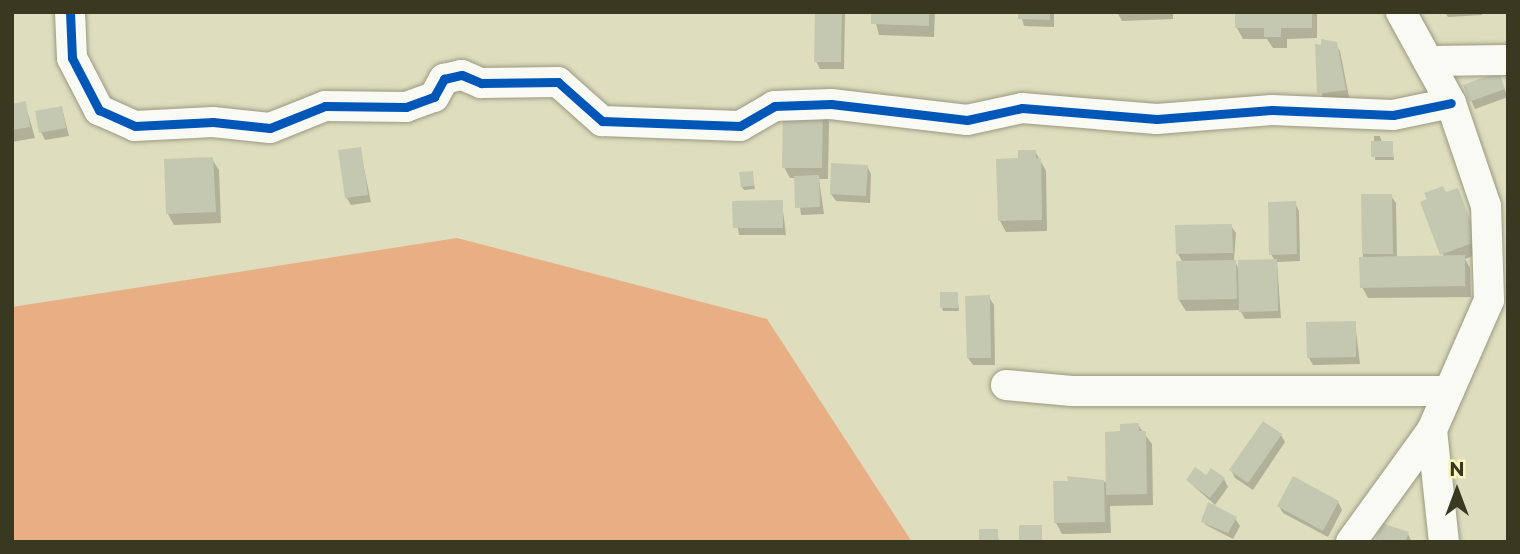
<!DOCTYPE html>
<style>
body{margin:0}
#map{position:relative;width:1520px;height:554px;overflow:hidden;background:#deddbe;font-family:Montserrat,sans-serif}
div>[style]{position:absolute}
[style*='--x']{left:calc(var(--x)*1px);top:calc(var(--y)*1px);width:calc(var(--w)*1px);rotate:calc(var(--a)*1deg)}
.forest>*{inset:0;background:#e8af84}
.shadow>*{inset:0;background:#0003}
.building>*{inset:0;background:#c5c8b1}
.roads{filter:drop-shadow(0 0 2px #9a9981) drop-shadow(0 0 2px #9a9981)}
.minor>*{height:30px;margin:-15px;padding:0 15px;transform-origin:15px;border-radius:15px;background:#fafaf5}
.cycleway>*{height:9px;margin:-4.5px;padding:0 4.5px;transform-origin:4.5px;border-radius:4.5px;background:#0057b8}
span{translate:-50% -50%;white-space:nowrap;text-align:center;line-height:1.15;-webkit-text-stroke:7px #f9f7be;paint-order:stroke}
.frame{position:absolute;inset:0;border:14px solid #393821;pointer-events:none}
.north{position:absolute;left:1422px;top:456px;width:70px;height:70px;-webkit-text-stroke:5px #f9f7be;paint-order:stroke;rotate:0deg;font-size:19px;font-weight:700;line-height:28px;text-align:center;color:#393821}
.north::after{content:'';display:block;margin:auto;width:24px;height:32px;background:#393821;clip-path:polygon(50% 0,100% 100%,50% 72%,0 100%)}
</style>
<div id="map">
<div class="forest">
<div style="clip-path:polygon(457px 238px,767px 319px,912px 542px,12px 542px,12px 307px)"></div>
</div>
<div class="shadow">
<div style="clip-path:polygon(817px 12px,845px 12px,844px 69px,820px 69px,816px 61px)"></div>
<div style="clip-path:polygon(873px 12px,935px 12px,934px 37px,879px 35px)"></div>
<div style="clip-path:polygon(1020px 12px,1054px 12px,1054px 27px,1024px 26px)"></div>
<div style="clip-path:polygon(1173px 12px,1173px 19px,1122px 21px,1117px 12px)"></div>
<div style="clip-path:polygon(1237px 12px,1317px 12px,1317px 38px,1287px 39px,1287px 48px,1273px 48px,1267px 39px,1243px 39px,1237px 28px)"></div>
<div style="clip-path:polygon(1445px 12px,1482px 12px,1482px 15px,1448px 17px)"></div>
<div style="clip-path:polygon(1331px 41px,1340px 51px,1349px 97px,1323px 101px,1317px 46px)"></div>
<div style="clip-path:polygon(1498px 74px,1508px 97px,1475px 109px,1465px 86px)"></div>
<div style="clip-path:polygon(25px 103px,35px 138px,12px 142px,12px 105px)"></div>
<div style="clip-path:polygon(62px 108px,69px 136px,45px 140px,41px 132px)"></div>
<div style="clip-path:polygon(822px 111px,829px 122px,828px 179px,819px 179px,824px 214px,801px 215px,796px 178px,790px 178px,784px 167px)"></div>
<div style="clip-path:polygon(1374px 136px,1380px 136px,1382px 143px,1392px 143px,1394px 160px,1375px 160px)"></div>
<div style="clip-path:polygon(360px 149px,371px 202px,351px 205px,346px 197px)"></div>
<div style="clip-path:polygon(1035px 151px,1046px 171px,1047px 231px,1006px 232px,1000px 221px,1020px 160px)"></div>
<div style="clip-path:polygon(212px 159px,219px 170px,221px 223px,174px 225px,168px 214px)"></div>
<div style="clip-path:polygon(867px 166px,871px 174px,870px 203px,836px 201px,831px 194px)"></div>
<div style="clip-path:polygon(752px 173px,755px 189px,744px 190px,742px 187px)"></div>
<div style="clip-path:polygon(1457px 190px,1483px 252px,1465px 259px,1470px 268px,1471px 297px,1368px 298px,1362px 287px,1363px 254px,1391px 196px,1396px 203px,1397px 258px,1443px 257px,1446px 194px)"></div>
<div style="clip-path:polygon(734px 202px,782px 202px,786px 235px,739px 235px)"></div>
<div style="clip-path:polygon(1295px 203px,1299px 211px,1300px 261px,1277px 262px,1281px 318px,1245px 319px,1240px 310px,1186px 311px,1179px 300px,1183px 263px,1178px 254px,1231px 226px,1236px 233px,1234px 260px,1240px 271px,1275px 261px,1271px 254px)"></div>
<div style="clip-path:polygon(957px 293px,959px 311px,943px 311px,942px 308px)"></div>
<div style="clip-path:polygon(989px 297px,994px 305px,995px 365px,973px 365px,968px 358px)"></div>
<div style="clip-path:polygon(1355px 323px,1360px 364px,1313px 365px,1309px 358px)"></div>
<div style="clip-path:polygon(1138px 425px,1152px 444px,1153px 505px,1110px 506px,1111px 533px,1062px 534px,1056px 523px,1069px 478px,1107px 482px,1122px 433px)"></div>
<div style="clip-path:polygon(1281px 435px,1285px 442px,1253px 490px,1235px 478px,1231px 470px)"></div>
<div style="clip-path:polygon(1207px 477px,1224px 479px,1228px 487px,1215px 505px,1188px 481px)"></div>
<div style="clip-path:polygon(1338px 502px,1342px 510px,1328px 537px,1283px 513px,1279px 506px)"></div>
<div style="clip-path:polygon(1209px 504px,1235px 518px,1240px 526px,1233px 539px,1206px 525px,1202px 518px)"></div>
<div style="clip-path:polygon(997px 531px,999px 542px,982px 542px,981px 540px)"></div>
<div style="clip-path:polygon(1408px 534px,1412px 542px,1376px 542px)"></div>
</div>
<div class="building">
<div style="clip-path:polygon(815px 12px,842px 12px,841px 62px,814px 62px)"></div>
<div style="clip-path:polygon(871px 12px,929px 12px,929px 26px,871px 24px)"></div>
<div style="clip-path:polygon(1018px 12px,1050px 12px,1050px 20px,1018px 19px)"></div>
<div style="clip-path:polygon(1235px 12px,1312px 12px,1312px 28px,1281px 28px,1281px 37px,1264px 37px,1264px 28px,1235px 28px)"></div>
<div style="clip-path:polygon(1321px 39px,1337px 42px,1346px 90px,1317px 94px,1315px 44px,1321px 45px)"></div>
<div style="clip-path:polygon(1499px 72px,1505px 89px,1469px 102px,1463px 85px)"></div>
<div style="clip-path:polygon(26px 101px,30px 127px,12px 130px,12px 104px)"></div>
<div style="clip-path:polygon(62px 106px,66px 128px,39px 133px,35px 111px)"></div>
<div style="clip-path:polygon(783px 108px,823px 109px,822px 168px,782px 168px)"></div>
<div style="clip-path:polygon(1371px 141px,1393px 141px,1393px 157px,1371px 157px)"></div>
<div style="clip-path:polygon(361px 147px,368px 195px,345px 198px,338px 150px)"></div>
<div style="clip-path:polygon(1018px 150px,1036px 150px,1036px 158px,1041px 158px,1042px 220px,998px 221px,996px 159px,1018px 158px)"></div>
<div style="clip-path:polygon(213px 157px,216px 212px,166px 214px,164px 159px)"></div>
<div style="clip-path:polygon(831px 163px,868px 165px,866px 196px,830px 194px)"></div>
<div style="clip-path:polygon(753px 171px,754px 186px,741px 187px,739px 172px)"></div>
<div style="clip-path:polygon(819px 175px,820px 207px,795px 208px,794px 176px)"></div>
<div style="clip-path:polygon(1443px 186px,1446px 192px,1458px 188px,1478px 241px,1440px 255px,1420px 202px,1427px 199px,1424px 193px)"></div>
<div style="clip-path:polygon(1361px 194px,1392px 194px,1393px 254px,1362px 254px)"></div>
<div style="clip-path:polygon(783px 200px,783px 228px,733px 228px,732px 201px)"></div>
<div style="clip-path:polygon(1296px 201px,1297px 254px,1269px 255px,1268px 202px)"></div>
<div style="clip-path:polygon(1232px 224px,1233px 253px,1176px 254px,1175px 225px)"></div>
<div style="clip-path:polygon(1465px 255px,1465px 286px,1360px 288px,1359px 257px)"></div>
<div style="clip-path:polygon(1277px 259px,1278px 311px,1239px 312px,1238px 260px)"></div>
<div style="clip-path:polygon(1236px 260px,1237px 299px,1178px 300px,1176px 261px)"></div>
<div style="clip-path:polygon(940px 292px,958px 292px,958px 308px,940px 308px)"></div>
<div style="clip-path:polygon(990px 295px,991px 358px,967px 358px,965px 296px)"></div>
<div style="clip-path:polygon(1356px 321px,1356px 357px,1307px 358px,1306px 322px)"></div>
<div style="clip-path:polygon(1263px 421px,1282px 434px,1248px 483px,1229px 470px)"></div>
<div style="clip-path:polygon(1139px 423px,1139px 431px,1146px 431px,1147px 494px,1106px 495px,1105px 432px,1120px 431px,1120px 424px)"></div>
<div style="clip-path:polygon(1195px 467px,1206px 475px,1211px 468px,1225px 478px,1210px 498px,1186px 480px)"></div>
<div style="clip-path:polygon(1067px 476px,1104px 480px,1105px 522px,1054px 523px,1053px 481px,1068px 481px)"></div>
<div style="clip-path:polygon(1293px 476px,1339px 501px,1323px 531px,1277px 506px)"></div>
<div style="clip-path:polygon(1208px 502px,1237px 517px,1228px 533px,1201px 522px)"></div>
<div style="clip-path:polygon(1381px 523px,1409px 532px,1405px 542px,1375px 542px)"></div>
<div style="clip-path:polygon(1019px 525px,1042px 525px,1042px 542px,1019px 542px)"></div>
<div style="clip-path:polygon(979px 529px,998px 529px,998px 540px,979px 541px)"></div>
</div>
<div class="roads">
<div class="minor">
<div style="--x:70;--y:12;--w:46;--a:87.5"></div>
<div style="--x:72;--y:58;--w:59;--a:62.6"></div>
<div style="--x:99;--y:110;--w:39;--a:24"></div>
<div style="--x:135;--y:126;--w:78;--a:-2.9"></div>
<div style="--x:213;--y:122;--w:57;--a:6"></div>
<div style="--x:270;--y:128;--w:59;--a:-21.8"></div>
<div style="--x:325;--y:106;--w:81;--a:0.7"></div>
<div style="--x:406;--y:107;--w:30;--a:-20"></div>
<div style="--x:434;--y:97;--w:21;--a:-61"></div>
<div style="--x:444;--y:79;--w:18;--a:-13"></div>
<div style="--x:462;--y:75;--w:21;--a:23"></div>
<div style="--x:481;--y:83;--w:77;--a:-0.7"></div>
<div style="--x:558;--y:82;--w:59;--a:41.6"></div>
<div style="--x:602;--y:121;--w:138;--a:2.1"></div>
<div style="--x:740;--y:126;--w:39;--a:-30"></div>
<div style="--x:774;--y:106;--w:57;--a:-2"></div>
<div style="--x:831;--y:104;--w:137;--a:6.7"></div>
<div style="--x:967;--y:120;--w:56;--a:-12.3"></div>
<div style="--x:1022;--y:108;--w:135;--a:4.7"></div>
<div style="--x:1157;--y:119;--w:115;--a:-4.5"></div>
<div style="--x:1272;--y:110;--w:121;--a:2.4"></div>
<div style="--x:1393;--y:115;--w:59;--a:-11.7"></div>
<div style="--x:1428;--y:61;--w:80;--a:-0.7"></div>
<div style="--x:1006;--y:385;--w:66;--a:5.2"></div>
<div style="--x:1072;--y:391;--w:377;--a:0"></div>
<div style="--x:1432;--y:430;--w:113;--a:83.9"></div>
<div style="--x:1351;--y:542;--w:138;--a:-54.1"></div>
<div style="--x:1432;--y:430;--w:142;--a:-66.3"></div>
<div style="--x:1489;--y:300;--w:94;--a:-91.8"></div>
<div style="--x:1486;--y:206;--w:109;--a:-108.8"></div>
<div style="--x:1451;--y:103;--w:104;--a:-118.8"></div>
</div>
</div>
<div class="cycleway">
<div style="--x:70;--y:12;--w:46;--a:87.5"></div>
<div style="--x:72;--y:58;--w:59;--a:62.6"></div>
<div style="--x:99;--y:110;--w:39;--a:24"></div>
<div style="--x:135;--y:126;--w:78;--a:-2.9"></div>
<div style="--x:213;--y:122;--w:57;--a:6"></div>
<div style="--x:270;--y:128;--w:59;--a:-21.8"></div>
<div style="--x:325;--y:106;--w:81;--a:0.7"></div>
<div style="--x:406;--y:107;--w:30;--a:-20"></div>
<div style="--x:434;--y:97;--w:21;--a:-61"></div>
<div style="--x:444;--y:79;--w:18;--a:-13"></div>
<div style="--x:462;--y:75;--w:21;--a:23"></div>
<div style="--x:481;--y:83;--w:77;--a:-0.7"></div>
<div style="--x:558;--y:82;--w:59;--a:41.6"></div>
<div style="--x:602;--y:121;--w:138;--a:2.1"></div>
<div style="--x:740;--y:126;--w:39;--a:-30"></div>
<div style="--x:774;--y:106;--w:57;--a:-2"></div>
<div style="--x:831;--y:104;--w:137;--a:6.7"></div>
<div style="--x:967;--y:120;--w:56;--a:-12.3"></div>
<div style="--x:1022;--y:108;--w:135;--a:4.7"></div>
<div style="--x:1157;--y:119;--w:115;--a:-4.5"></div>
<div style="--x:1272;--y:110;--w:121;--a:2.4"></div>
<div style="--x:1393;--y:115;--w:59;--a:-11.7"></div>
</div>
<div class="frame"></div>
<div class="north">N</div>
</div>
